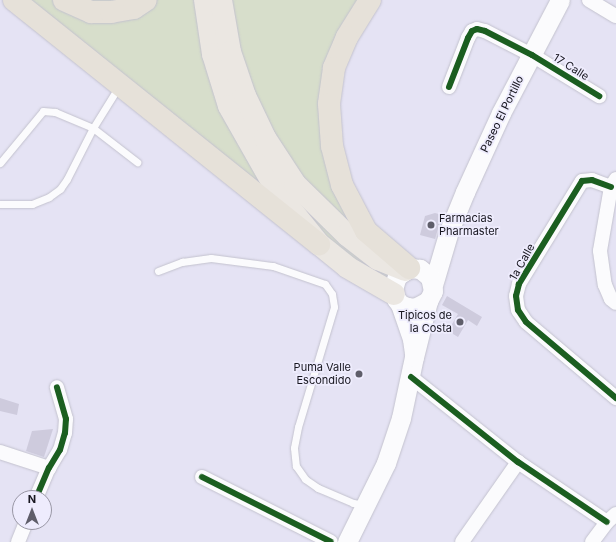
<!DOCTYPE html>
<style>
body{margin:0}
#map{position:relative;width:616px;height:542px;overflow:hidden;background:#e5e3f4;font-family:Inter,sans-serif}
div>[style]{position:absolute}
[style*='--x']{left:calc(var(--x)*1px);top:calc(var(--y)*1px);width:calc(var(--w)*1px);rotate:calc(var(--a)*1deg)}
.green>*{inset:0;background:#d7decb}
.building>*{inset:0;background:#cecbdd}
.roads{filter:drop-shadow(0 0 1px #c3c2ce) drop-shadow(0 0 1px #c3c2ce)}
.service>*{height:7px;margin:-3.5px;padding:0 3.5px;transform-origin:3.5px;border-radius:3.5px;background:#fbfbfd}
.minor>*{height:14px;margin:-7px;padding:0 7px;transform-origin:7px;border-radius:7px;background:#fbfbfd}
.secondary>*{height:19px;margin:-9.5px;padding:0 9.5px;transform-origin:9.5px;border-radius:9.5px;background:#fbfbfd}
.primary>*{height:22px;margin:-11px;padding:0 11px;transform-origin:11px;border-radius:11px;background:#ebe7e2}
.trunk>*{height:22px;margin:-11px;padding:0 11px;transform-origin:11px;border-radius:11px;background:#e6e1d9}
.cycleway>*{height:6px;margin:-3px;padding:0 3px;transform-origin:3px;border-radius:3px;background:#1b5e20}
.dots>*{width:11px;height:11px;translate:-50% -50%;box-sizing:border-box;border:2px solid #eeecfd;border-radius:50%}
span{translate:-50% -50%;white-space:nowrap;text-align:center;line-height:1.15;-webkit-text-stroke:3.5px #eeecfd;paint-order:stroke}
.street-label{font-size:11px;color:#17161f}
.poi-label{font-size:11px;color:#17161f}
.left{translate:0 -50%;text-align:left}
.right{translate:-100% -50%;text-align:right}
.north{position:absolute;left:12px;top:490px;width:40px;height:40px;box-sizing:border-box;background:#eeecfd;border:1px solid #9896a4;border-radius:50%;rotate:0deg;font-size:11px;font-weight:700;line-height:16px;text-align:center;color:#17161f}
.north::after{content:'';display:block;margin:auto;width:14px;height:18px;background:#5f5e6a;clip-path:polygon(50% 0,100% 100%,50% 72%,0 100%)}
</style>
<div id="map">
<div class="green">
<div style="clip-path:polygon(14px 0,370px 0,334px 68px,342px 185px,405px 270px,394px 294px)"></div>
</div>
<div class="building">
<div style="clip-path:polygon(435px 213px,442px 215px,435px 239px,420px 235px,425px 216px)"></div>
<div style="clip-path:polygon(447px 296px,482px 317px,477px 326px,468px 320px,458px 337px,448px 331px,458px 314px,442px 305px)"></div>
<div style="clip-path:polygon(0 398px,19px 404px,17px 415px,0 411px)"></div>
<div style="clip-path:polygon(53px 429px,44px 457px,26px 451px,32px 431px)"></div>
</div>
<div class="roads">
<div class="service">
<div style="--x:0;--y:163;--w:67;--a:-50.4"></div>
<div style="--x:43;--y:111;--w:12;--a:5"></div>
<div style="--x:55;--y:112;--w:41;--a:22.8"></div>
<div style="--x:93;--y:128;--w:49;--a:-58.2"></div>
<div style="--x:0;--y:204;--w:32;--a:0"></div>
<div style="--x:32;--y:204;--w:18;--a:-22"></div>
<div style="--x:49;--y:197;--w:14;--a:-36"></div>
<div style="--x:60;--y:189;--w:12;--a:-55"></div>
<div style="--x:67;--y:179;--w:57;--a:-63"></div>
<div style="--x:93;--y:128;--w:56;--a:37.7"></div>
<div style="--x:158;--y:271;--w:26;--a:-21"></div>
<div style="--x:182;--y:262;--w:29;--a:-8"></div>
<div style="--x:211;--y:258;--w:63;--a:7.4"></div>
<div style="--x:273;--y:266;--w:55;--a:19.1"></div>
<div style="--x:325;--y:284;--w:12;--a:55"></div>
<div style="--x:332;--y:294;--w:13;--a:81"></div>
<div style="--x:334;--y:307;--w:125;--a:106.7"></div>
<div style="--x:298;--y:427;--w:21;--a:101"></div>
<div style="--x:294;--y:448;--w:18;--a:84"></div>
<div style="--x:296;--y:466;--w:16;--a:55"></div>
<div style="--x:305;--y:479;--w:16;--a:35"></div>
<div style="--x:318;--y:488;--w:38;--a:23"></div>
<div style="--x:353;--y:503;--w:12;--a:9"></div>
</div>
<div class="minor">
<div style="--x:589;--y:0;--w:31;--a:31"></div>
<div style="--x:449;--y:87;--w:53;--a:-68.8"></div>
<div style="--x:468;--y:38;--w:8;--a:-60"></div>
<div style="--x:472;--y:31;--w:5;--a:-22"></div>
<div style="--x:477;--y:29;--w:8;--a:14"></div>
<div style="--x:485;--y:31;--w:53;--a:27.1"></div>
<div style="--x:532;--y:55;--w:79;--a:31.5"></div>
<div style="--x:616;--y:179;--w:9;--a:122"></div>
<div style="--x:611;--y:187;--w:65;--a:99.8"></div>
<div style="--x:600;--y:251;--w:34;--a:82"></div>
<div style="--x:605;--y:285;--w:15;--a:67"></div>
<div style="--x:611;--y:299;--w:6;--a:39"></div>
<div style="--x:611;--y:187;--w:20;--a:-160"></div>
<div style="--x:592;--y:180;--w:10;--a:174"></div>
<div style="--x:582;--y:181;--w:121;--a:121.5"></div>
<div style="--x:519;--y:284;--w:12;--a:104"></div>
<div style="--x:516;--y:296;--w:14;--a:82"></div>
<div style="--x:518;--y:310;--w:14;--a:56"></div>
<div style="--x:526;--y:322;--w:118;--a:40.2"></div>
<div style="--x:411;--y:377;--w:137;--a:38.5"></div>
<div style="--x:518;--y:462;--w:107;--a:34"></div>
<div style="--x:0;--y:452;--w:52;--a:18.1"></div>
<div style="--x:202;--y:477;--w:144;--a:26.7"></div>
<div style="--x:36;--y:498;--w:33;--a:-67"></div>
<div style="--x:49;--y:468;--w:21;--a:-59"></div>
<div style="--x:60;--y:450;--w:18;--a:-74"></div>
<div style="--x:65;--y:433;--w:14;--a:-86"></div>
<div style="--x:66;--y:419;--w:33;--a:-106"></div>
<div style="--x:18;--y:542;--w:22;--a:-68"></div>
<div style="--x:462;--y:542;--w:98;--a:-55"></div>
<div style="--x:592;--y:542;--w:25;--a:-53"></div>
<div style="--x:607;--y:522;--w:12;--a:-42"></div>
</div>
<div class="secondary">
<div style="--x:433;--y:285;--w:56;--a:-73.5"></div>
<div style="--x:449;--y:231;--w:42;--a:-67.7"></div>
<div style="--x:465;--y:192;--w:87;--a:-65.5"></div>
<div style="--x:501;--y:113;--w:127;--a:-62.4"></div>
<div style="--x:400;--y:304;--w:37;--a:71"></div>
<div style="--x:412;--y:339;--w:14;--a:82"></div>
<div style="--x:347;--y:542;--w:88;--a:-63.7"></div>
<div style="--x:386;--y:463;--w:47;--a:-71.6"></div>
<div style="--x:401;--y:418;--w:62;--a:-78"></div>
<div style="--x:414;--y:357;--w:58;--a:-76"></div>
<div style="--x:428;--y:301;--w:11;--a:-63"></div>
<div style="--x:433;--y:291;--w:14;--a:-102"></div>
<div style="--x:430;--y:277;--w:13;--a:-141"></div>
<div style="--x:420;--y:269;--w:11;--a:-175"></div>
<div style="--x:409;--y:268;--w:14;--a:146"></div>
<div style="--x:397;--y:276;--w:14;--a:107"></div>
<div style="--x:393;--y:289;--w:10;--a:73"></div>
<div style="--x:396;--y:299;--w:6;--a:51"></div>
<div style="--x:400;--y:304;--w:8;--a:23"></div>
<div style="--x:407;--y:307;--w:8;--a:7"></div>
<div style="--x:415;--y:308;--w:15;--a:-28"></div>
</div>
<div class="primary">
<div style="--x:205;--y:0;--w:55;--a:81.6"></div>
<div style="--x:213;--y:54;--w:54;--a:72.9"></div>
<div style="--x:229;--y:106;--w:103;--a:60.5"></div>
<div style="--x:280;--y:196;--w:62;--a:50.9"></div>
<div style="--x:319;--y:244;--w:36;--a:39"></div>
<div style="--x:347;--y:267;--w:54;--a:29.9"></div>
<div style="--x:221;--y:0;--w:53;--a:80.2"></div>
<div style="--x:230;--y:52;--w:46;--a:71.2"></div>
<div style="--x:245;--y:96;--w:47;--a:64.5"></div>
<div style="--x:265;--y:138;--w:55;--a:56.9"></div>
<div style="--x:295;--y:184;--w:73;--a:44.4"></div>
<div style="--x:347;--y:235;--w:39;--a:38"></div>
<div style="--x:378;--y:259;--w:29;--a:22"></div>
</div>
<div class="trunk">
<div style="--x:14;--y:0;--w:391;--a:38.7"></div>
<div style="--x:64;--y:0;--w:30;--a:24"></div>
<div style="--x:91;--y:12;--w:20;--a:0"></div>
<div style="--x:111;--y:12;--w:23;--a:-10"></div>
<div style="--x:134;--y:8;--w:14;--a:-34"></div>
<div style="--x:370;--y:0;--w:44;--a:121.9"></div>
<div style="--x:347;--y:37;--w:34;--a:113"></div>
<div style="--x:334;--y:68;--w:36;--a:98"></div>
<div style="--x:329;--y:104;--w:42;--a:85.9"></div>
<div style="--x:332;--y:146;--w:40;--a:75.6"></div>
<div style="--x:342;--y:185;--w:52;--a:62.4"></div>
<div style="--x:366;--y:231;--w:57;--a:40.7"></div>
</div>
</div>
<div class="cycleway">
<div style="--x:449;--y:87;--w:53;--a:-68.8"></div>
<div style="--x:468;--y:38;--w:8;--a:-60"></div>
<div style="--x:472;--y:31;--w:5;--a:-22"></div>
<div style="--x:477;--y:29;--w:8;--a:14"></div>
<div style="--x:485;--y:31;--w:53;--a:27.1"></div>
<div style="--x:532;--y:55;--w:79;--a:31.5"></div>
<div style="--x:611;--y:187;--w:20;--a:-160"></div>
<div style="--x:592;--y:180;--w:10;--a:174"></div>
<div style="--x:582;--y:181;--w:121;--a:121.5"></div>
<div style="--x:519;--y:284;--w:12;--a:104"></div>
<div style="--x:516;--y:296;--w:14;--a:82"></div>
<div style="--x:518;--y:310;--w:14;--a:56"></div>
<div style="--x:526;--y:322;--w:118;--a:40.2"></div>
<div style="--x:411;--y:377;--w:137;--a:38.5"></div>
<div style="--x:518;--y:462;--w:107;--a:34"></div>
<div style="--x:202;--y:477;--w:144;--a:26.7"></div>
<div style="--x:36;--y:498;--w:33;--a:-67"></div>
<div style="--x:49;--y:468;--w:21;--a:-59"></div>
<div style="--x:60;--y:450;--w:18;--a:-74"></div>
<div style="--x:65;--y:433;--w:14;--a:-86"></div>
<div style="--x:66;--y:419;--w:33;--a:-106"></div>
</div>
<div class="dots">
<div style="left:431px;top:225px;background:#5f5e6a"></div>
<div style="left:460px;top:322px;background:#5f5e6a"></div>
<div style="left:359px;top:374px;background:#5f5e6a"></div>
</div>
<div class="street-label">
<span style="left:571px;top:67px;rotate:32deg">17 Calle</span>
<span style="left:502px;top:114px;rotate:-64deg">Paseo El Portillo</span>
<span style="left:522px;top:262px;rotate:-61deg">1a Calle</span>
</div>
<div class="poi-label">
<span class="left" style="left:439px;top:225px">Farmacias<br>Pharmaster</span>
<span class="right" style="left:452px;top:322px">Tipicos de<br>la Costa</span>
<span class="right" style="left:351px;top:374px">Puma Valle<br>Escondido</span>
</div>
<div class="north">N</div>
</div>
